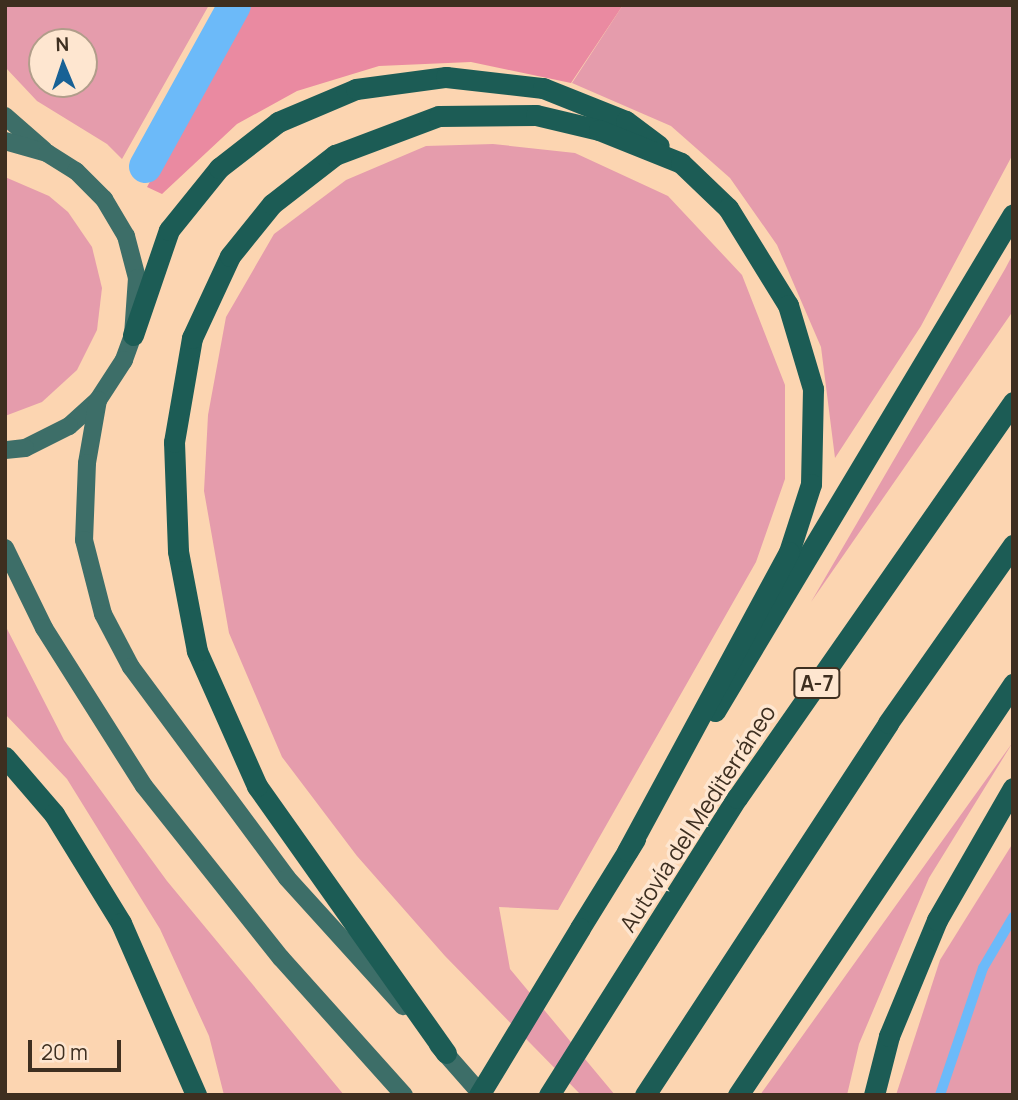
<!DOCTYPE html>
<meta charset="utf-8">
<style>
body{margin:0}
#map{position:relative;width:1018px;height:1100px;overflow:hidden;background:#fcd5b1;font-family:Manrope,sans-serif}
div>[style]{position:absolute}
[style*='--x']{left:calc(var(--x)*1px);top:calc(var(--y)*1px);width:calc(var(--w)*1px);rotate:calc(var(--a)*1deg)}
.green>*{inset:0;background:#e59cac}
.forest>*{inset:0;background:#ea8aa1}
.stream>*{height:10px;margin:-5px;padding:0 5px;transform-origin:5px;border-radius:5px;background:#6cbaf9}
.canal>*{height:33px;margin:-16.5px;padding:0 16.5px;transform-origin:16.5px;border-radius:16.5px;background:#6cbaf9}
.major>*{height:18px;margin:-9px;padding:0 9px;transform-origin:9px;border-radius:9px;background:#3d6e68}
.highway>*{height:21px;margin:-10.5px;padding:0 10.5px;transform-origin:10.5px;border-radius:10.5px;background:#1c5c55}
.highway-bridge>*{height:21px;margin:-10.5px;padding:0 10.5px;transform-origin:10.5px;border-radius:10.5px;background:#1c5c55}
span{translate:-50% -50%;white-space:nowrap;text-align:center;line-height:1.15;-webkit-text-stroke:7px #fee6d0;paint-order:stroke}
.shield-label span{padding:2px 5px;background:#fee6d0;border:2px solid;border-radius:5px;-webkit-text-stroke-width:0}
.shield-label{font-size:21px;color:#3e2f20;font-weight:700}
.street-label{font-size:23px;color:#3e2f20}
.frame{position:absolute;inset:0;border:7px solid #3e2f20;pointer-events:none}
.north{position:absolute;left:28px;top:28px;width:70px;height:70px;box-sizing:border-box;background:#fee6d0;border:2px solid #b19d8a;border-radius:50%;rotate:358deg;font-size:19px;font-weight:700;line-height:28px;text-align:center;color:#3e2f20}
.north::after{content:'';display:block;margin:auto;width:24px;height:32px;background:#186195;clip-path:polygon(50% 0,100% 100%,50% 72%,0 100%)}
.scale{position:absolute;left:28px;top:1040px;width:93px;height:32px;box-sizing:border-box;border:4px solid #3e2f20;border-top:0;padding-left:9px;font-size:21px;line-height:24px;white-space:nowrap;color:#3e2f20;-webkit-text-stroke:5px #fee6d0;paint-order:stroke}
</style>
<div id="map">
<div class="green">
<div style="clip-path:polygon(evenodd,5px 5px,209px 5px,122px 159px,107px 144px,37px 101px,5px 67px,5px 5px,84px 42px,84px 84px,42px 84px,42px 42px,84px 42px)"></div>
<div style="clip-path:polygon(623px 5px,1013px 5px,1013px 154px,921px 326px,835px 458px,821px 347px,777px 245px,730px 178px,671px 126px,572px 83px)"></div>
<div style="clip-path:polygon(493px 144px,575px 153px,668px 196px,742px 275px,785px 385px,785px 479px,756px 562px,558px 910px,499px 907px,510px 969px,615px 1095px,581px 1095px,445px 956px,357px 856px,282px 757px,229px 633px,204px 491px,208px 415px,226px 317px,274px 234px,346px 180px,426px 146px)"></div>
<div style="clip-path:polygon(5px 177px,49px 196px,68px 212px,92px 247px,102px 288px,97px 330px,77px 370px,42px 402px,5px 416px)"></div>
<div style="clip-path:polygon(1013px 254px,1013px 311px,811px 602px,1005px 269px)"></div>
<div style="clip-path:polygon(5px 625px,64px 740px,167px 881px,344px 1095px,224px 1095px,209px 1036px,160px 929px,67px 779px,5px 714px)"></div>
<div style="clip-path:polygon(1013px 742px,929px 878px,859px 1044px,847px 1095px,760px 1095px)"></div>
<div style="clip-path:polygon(1013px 843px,1013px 1095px,896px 1095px,940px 960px)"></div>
</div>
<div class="forest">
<div style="clip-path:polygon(249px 5px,623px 5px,571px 83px,471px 62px,379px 66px,297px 91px,237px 124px,162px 194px,147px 187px)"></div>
</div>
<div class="stream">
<div style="--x:940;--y:1095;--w:134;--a:-71.3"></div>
<div style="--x:983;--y:968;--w:59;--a:-59.5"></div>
</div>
<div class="canal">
<div style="--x:145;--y:166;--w:184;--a:-61.1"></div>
</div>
<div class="major">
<div style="--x:5;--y:116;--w:52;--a:41.1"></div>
<div style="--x:5;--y:141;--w:44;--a:15.9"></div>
<div style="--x:47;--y:153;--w:34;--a:32"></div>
<div style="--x:76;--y:171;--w:40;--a:45"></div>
<div style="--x:104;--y:199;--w:43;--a:59.3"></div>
<div style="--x:126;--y:236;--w:43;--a:75.3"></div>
<div style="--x:137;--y:278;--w:57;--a:94"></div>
<div style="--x:133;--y:335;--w:27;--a:110"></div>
<div style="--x:124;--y:360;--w:48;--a:123"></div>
<div style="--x:98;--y:400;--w:39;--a:138"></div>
<div style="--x:69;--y:426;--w:49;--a:153.4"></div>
<div style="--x:25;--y:448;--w:20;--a:174"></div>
<div style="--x:98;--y:400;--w:64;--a:99.9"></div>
<div style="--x:87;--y:463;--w:77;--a:92.2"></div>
<div style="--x:84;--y:540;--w:76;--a:75.6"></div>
<div style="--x:103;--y:614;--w:60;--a:62.2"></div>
<div style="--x:131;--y:667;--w:262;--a:53.5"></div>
<div style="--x:287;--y:878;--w:173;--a:47.8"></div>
<div style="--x:5;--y:548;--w:89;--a:64"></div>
<div style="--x:44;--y:628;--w:187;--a:57.7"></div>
<div style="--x:144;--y:786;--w:220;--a:51.5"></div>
<div style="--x:281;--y:958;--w:184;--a:48.1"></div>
<div style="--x:438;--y:1045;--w:67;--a:48.7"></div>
</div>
<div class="highway">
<div style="--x:133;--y:335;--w:111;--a:-71.1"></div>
<div style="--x:169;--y:230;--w:80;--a:-51.1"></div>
<div style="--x:219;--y:168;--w:75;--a:-37.9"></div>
<div style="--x:278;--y:122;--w:85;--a:-22.9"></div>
<div style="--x:356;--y:89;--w:91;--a:-7.6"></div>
<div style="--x:446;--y:77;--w:98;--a:6.5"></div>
<div style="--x:543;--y:88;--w:89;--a:21.7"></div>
<div style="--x:626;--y:121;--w:41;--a:37.1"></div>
<div style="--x:715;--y:711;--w:579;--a:-59.05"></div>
<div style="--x:5;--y:757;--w:75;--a:49.3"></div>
<div style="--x:54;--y:814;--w:128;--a:58.4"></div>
<div style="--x:121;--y:923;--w:188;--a:66.4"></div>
<div style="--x:580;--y:928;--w:105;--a:-58.3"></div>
<div style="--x:446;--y:1053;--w:327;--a:-125.3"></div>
<div style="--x:257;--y:786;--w:148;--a:-114"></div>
<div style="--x:197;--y:651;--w:102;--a:-100.8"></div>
<div style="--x:178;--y:551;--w:109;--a:-92.1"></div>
<div style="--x:174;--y:442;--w:106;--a:-80.2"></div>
<div style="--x:192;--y:338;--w:90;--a:-65.1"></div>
<div style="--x:230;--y:256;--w:67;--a:-51.1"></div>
<div style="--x:272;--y:204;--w:80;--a:-37.9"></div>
<div style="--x:335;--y:155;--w:111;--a:-20.6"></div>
<div style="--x:439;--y:116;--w:97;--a:-0.6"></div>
<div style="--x:536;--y:115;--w:65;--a:13.4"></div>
<div style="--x:599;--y:130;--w:88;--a:21.9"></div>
<div style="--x:681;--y:163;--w:65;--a:43.8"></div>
<div style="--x:728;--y:208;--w:114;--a:58.3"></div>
<div style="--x:788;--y:305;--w:88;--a:73.4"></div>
<div style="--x:813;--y:389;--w:95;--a:91.2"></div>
<div style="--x:811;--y:484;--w:71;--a:107.9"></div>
<div style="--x:789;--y:552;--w:340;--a:118.4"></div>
<div style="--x:549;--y:1095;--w:352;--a:-57.7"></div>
<div style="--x:737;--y:798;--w:483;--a:-55.1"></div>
<div style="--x:645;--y:1095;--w:444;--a:-56.8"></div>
<div style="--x:888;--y:723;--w:218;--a:-54.9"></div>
<div style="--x:738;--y:1095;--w:495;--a:-56.2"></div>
<div style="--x:874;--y:1095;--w:61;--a:-75.7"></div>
<div style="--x:889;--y:1036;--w:126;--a:-67.5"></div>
<div style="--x:937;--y:920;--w:152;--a:-60.1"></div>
</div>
<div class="highway-bridge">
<div style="--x:479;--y:1095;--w:195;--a:-58.8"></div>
</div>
<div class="shield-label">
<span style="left:817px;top:683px">A-7</span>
</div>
<div class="street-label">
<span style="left:697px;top:818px;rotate:-57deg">Autovía del Mediterráneo</span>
</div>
<div class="frame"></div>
<div class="north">N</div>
<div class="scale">20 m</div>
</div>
